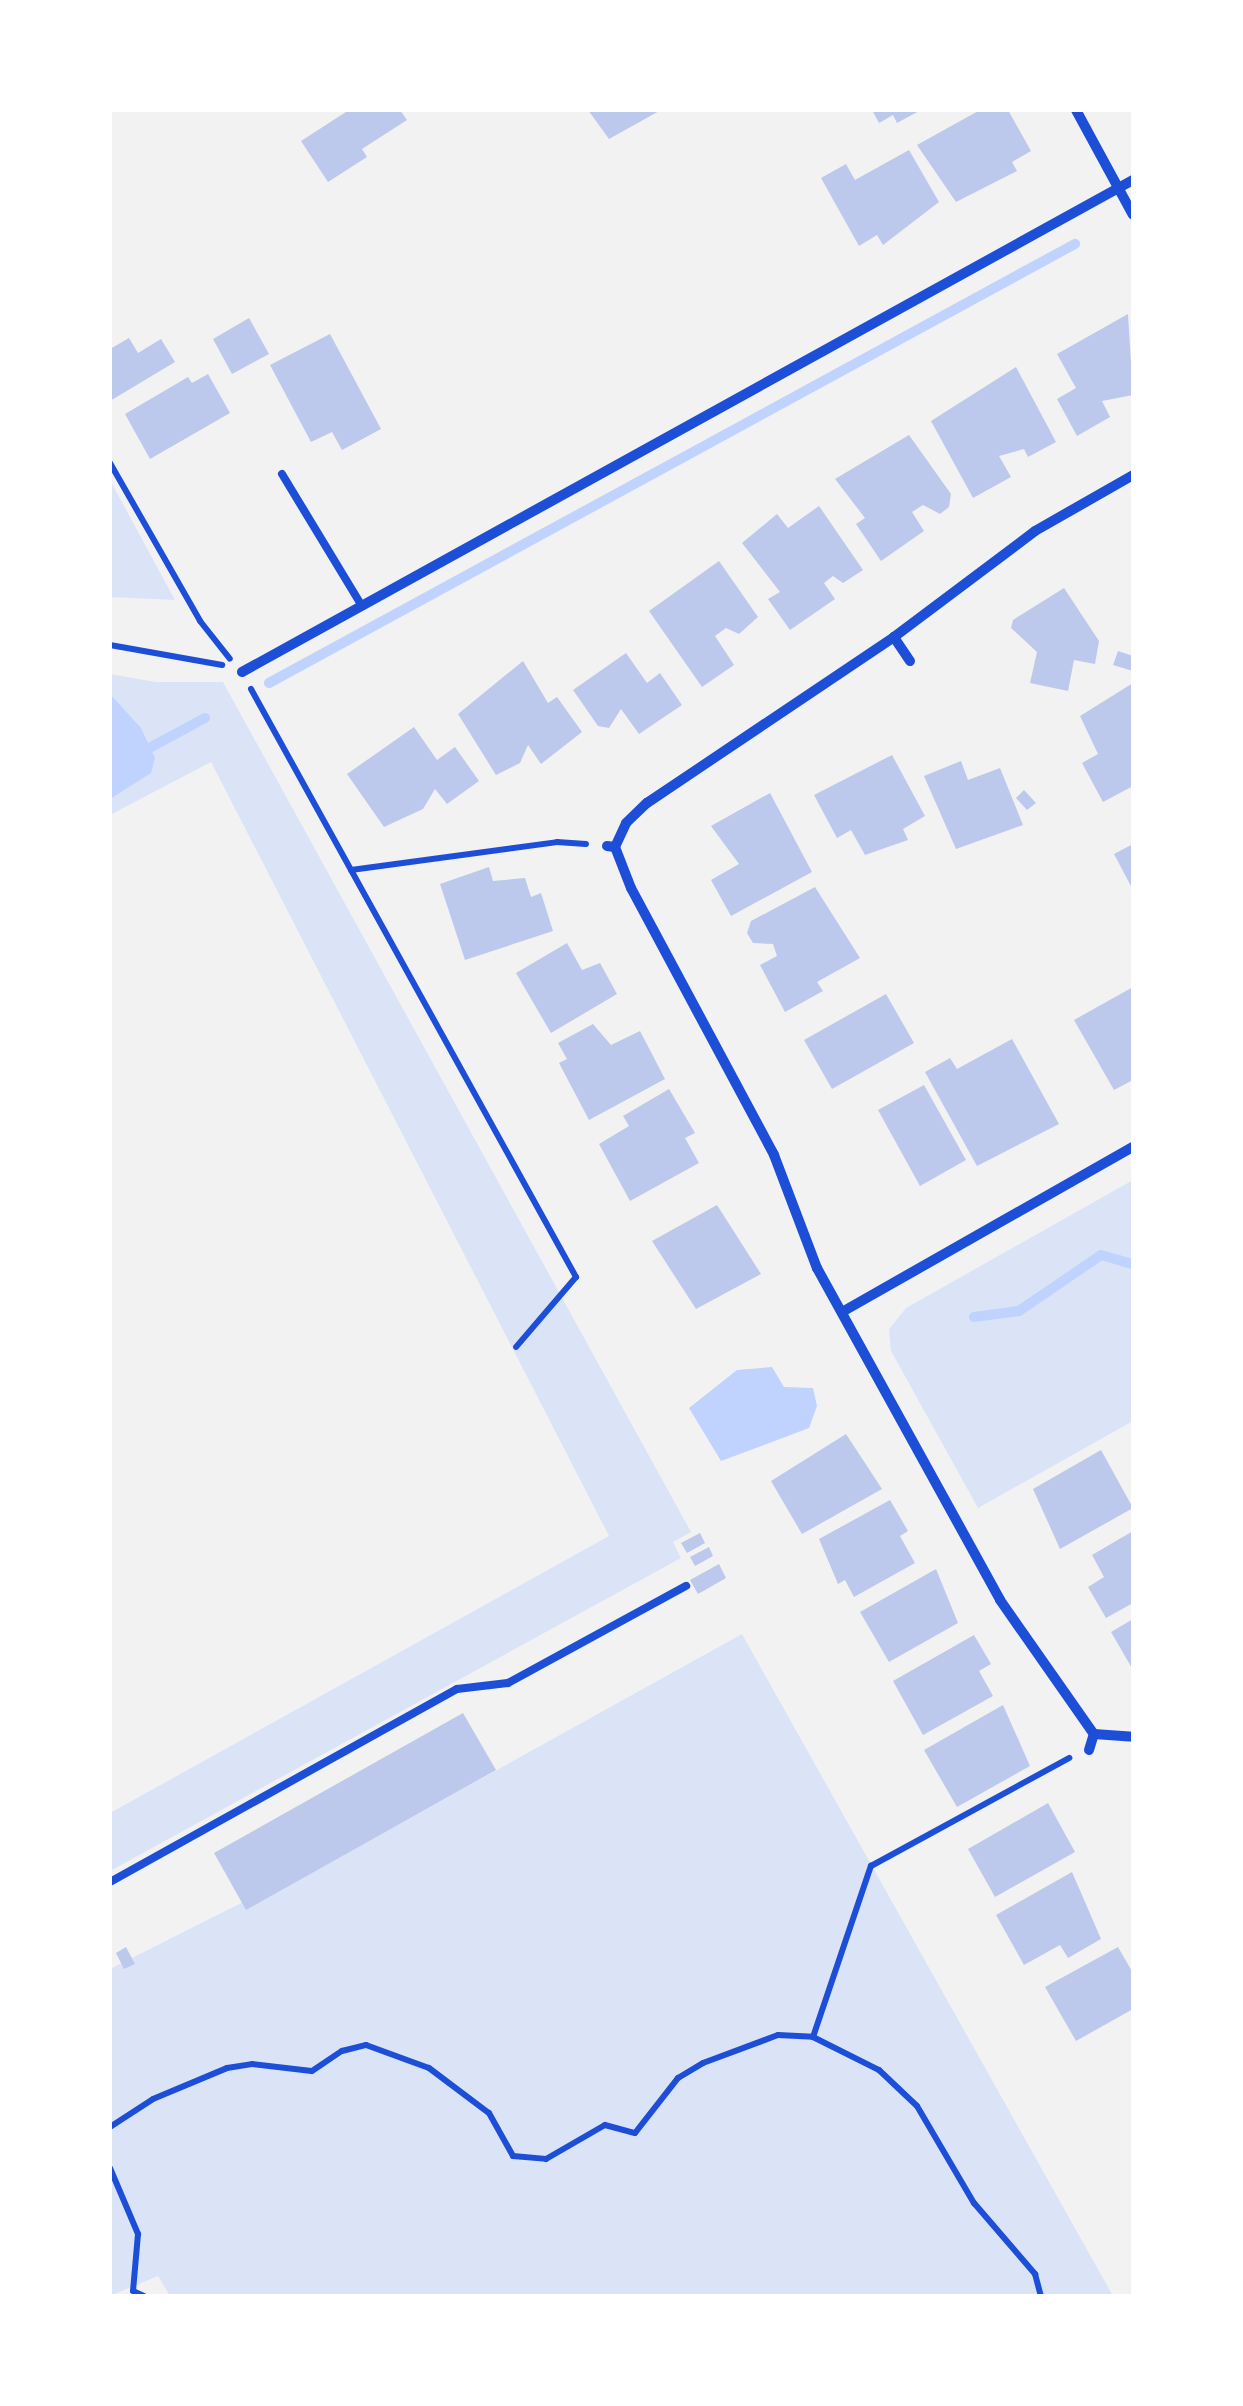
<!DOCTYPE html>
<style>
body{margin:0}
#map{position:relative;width:1243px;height:2406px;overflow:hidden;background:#f2f2f2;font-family:"Sofia Sans Condensed",sans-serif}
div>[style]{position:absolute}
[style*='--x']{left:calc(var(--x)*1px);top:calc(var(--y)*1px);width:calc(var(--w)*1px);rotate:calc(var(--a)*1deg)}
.green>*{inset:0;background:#dbe4f7}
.water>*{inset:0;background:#bfd3fe}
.stream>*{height:10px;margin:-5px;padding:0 5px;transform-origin:5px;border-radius:5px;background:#bfd3fe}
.building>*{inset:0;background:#bdc9ec}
.path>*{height:6px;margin:-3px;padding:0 3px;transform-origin:3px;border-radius:3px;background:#1d4ed8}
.service>*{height:8px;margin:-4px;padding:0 4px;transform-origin:4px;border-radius:4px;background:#1d4ed8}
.minor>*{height:10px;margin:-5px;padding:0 5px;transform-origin:5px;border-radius:5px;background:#1d4ed8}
span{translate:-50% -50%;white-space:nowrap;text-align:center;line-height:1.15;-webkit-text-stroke:8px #fff;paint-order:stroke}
.frame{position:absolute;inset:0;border:112px solid #fff;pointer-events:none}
</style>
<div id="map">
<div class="green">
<div style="clip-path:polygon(110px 480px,175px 600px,110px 597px)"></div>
<div style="clip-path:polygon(110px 674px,156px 682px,223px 682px,691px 1532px,673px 1542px,681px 1558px,110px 1871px,110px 1813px,609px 1536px,211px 762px,110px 815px)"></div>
<div style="clip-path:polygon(1133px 1180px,1133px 1421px,978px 1508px,891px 1351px,889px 1329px,906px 1308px)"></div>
<div style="clip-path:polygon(742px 1634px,1113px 2296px,170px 2296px,158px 2276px,110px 2296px,110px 1969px,412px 1817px)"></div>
</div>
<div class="water">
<div style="clip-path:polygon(110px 694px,141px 728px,155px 758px,151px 773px,110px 799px)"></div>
<div style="clip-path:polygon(772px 1367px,784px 1387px,813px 1388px,817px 1406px,809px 1428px,721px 1461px,689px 1408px,737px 1370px)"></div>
</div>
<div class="stream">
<div style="--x:269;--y:683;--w:918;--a:-28.58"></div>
<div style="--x:140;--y:753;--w:74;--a:-28.3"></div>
<div style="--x:974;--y:1317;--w:45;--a:-7.6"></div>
<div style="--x:1019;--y:1311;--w:99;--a:-34.3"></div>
<div style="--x:1101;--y:1255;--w:33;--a:16"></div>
</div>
<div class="building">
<div style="clip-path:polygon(349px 110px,400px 110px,407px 120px,362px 149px,367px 157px,328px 182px,301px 141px)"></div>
<div style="clip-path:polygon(588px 110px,661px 110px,609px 139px)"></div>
<div style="clip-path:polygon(872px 110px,921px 110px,897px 123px,893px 115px,879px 123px)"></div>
<div style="clip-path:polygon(980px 110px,1008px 110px,1031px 151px,1012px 162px,1017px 171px,956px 202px,917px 145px)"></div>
<div style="clip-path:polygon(909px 150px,939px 202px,883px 245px,877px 235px,859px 246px,821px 178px,846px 164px,855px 180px)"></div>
<div style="clip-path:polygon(1128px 314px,1133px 395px,1102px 401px,1110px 417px,1077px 436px,1057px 399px,1076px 388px,1057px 354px)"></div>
<div style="clip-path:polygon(249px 318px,269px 354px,232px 374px,213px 339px)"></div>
<div style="clip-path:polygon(330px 334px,381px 429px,342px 450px,332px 432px,311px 442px,270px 365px)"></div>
<div style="clip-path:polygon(129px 338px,138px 353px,161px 339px,175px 362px,110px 401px,110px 349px)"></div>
<div style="clip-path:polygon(1016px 367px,1056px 442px,1028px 457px,1024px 449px,999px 456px,1011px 477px,973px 498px,931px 421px)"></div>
<div style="clip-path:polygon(208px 374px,230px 413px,150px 459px,125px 414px,188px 377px,192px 383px)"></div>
<div style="clip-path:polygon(909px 435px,951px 494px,949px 507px,940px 514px,923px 505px,912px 512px,924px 531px,881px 561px,856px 524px,865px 518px,835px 479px)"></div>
<div style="clip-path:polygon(819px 506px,863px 570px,843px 583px,833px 576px,824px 583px,835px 599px,790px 630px,768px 599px,780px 592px,742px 543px,777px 514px,788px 528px)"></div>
<div style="clip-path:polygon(719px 561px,758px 617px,739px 634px,726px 628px,715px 636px,734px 665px,702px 687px,649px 611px)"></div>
<div style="clip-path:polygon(1064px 588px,1099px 641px,1095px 664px,1074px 660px,1068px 691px,1030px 683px,1037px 652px,1011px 628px,1013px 620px)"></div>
<div style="clip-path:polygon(1118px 651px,1133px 656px,1133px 671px,1113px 665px)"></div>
<div style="clip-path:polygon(626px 653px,647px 683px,660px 673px,682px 705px,639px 734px,621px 709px,609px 728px,598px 726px,573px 690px)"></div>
<div style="clip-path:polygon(523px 661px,548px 703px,557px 697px,582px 732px,541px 764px,528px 745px,520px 763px,496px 775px,458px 714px)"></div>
<div style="clip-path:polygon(1133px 683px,1133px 786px,1103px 802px,1082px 763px,1098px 754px,1080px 716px)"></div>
<div style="clip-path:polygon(414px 727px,437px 760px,455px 747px,479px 781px,447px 804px,435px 789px,423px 809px,384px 827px,347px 774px)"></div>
<div style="clip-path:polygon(892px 755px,925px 816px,903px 829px,908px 840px,865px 855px,851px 830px,837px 838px,814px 795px)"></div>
<div style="clip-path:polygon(961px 761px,968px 780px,1000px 768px,1023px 825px,956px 849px,924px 776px)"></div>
<div style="clip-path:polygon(1024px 790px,1036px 803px,1027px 810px,1016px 798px)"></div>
<div style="clip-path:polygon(770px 793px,812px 872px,731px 916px,711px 880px,739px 864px,711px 826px)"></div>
<div style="clip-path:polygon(1133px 844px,1133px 890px,1114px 854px)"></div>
<div style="clip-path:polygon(489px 867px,493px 881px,525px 878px,531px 897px,541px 893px,553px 931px,465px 960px,440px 884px)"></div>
<div style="clip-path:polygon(815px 887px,860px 958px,817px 982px,823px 991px,785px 1012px,760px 965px,777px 956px,773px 944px,753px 943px,747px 933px,751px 921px)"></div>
<div style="clip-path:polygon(567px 943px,582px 970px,600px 963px,617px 994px,551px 1033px,516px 973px)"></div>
<div style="clip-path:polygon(1133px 987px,1133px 1080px,1114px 1090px,1074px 1020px)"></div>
<div style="clip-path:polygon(886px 994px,914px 1043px,832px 1089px,804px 1040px)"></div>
<div style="clip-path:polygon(593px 1024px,611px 1045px,640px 1031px,665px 1079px,589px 1120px,559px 1063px,567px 1059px,558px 1043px)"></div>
<div style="clip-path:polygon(1012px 1039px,1059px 1124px,977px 1166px,925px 1072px,950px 1058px,957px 1069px)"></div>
<div style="clip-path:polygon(924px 1085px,966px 1160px,920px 1186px,878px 1110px)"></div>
<div style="clip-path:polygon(669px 1089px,695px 1133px,685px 1138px,699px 1163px,630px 1201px,599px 1144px,629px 1126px,623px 1116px)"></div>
<div style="clip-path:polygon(717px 1205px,761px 1274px,696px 1309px,652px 1241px)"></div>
<div style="clip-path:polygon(846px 1434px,882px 1489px,802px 1534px,771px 1481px)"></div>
<div style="clip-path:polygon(1101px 1450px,1133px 1508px,1060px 1549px,1033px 1489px)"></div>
<div style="clip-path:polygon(890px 1500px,908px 1531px,900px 1536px,915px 1563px,854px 1597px,845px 1580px,838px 1584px,819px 1539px)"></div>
<div style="clip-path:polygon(1133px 1531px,1133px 1603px,1106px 1618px,1088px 1587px,1104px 1577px,1092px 1555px)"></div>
<div style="clip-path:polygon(700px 1533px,705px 1543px,687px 1553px,681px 1543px)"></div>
<div style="clip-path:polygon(709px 1547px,713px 1556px,695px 1566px,690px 1557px)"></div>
<div style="clip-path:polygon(719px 1564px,726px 1578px,698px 1594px,690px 1580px)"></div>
<div style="clip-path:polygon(936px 1569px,958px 1623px,889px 1662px,860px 1612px)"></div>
<div style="clip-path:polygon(1133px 1619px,1133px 1670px,1111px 1632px)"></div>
<div style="clip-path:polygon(974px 1635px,991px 1664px,979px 1671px,993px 1696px,923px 1735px,893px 1681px)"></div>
<div style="clip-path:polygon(1003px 1705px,1030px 1766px,957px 1807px,924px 1750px)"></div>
<div style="clip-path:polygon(463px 1713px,496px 1770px,246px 1910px,214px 1853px)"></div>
<div style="clip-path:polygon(1048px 1803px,1075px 1852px,995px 1897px,968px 1849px)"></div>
<div style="clip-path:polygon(1072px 1872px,1101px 1939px,1068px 1958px,1060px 1945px,1024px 1965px,996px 1915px)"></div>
<div style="clip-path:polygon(126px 1947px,135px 1964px,124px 1969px,116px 1953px)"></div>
<div style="clip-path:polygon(1118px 1947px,1133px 1973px,1133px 2009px,1076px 2041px,1045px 1987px)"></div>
</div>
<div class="path">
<div style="--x:110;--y:463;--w:182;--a:60.3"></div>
<div style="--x:200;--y:621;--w:48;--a:51.7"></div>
<div style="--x:110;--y:645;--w:114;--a:10.1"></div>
<div style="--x:251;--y:689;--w:672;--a:61.07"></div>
<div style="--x:576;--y:1277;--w:92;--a:130.6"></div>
<div style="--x:351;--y:870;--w:208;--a:-7.7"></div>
<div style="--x:557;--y:842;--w:29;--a:4"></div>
<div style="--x:813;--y:2037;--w:181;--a:-71.3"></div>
<div style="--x:871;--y:1866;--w:226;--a:-28.6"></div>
<div style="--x:110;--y:2127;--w:51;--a:-33.1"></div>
<div style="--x:153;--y:2099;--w:80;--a:-22.7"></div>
<div style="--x:227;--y:2068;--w:25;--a:-9"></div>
<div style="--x:252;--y:2064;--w:60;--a:6.7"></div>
<div style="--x:312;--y:2071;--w:36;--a:-34"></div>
<div style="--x:342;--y:2051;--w:25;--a:-14"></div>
<div style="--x:366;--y:2045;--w:67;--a:20.1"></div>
<div style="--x:429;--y:2068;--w:75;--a:36.9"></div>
<div style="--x:489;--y:2113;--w:49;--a:60.8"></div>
<div style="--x:513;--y:2156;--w:33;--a:5"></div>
<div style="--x:546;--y:2159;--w:68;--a:-30"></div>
<div style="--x:605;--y:2125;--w:31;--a:15"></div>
<div style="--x:635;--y:2133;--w:70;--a:-52"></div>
<div style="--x:678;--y:2078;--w:29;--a:-31"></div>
<div style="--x:703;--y:2063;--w:80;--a:-20.5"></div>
<div style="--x:778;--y:2035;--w:35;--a:3"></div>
<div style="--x:813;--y:2037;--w:74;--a:26.6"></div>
<div style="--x:879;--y:2070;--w:52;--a:43.5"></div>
<div style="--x:917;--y:2106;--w:113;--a:59.6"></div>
<div style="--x:974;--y:2203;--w:94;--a:49.3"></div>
<div style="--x:1035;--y:2274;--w:23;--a:75"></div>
<div style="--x:110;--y:2168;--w:72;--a:67"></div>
<div style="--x:138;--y:2234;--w:57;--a:95"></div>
<div style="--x:133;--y:2291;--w:12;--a:24"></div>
</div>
<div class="service">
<div style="--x:282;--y:474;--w:154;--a:58.8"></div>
<div style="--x:110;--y:1882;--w:397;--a:-29.1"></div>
<div style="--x:457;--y:1689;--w:51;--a:-6.7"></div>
<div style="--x:508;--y:1683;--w:203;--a:-28.6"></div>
</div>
<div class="minor">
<div style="--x:1076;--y:110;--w:119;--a:61.5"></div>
<div style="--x:910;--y:661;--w:29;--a:-124"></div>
<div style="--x:894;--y:637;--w:176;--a:-36.9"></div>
<div style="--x:1035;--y:531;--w:113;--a:-29.7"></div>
<div style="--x:242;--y:672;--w:1018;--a:-28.91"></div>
<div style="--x:607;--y:846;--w:8;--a:7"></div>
<div style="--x:615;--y:847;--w:44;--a:68.7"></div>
<div style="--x:631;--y:888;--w:303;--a:61.8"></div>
<div style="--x:774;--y:1155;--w:121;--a:69.2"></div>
<div style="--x:817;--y:1268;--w:379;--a:61.1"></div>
<div style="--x:1000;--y:1600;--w:164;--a:55"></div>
<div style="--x:615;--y:847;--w:26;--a:-65"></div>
<div style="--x:626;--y:823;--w:29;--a:-44"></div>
<div style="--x:647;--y:803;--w:298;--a:-33.9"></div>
<div style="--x:842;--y:1312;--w:335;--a:-29.6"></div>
<div style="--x:1089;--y:1750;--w:17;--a:-73"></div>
<div style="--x:1094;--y:1734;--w:39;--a:4"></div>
</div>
<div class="frame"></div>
</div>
